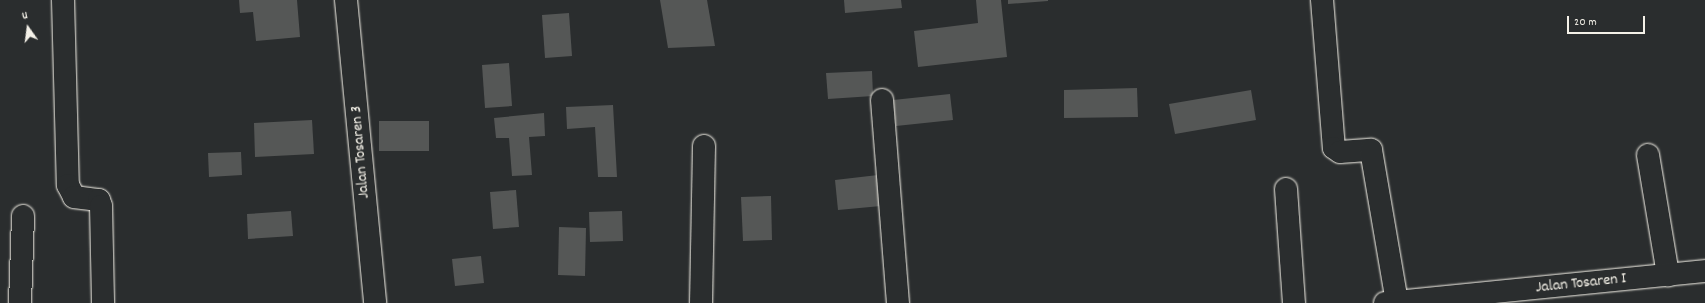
<!DOCTYPE html>
<style>
body{margin:0}
#map{position:relative;width:1705px;height:303px;overflow:hidden;background:#2a2d2e;font-family:Dekko,sans-serif}
div>[style]{position:absolute}
[style*='--x']{left:calc(var(--x)*1px);top:calc(var(--y)*1px);width:calc(var(--w)*1px);rotate:calc(var(--a)*1deg)}
.building>*{inset:0;background:#555756}
.roads{filter:drop-shadow(0 0 1px #f4f1e8) drop-shadow(0 0 1px #f4f1e8)}
.minor>*{height:22px;margin:-11px;padding:0 11px;transform-origin:11px;border-radius:11px;background:#2a2d2e}
span{translate:-50% -50%;white-space:nowrap;text-align:center;line-height:1.15;-webkit-text-stroke:4px #2a2d2e;paint-order:stroke}
.street-label{font-size:16px;color:#f4f1e8}
.north{position:absolute;left:8px;top:8px;width:40px;height:40px;-webkit-text-stroke:3px #2a2d2e;paint-order:stroke;rotate:346deg;font-size:11px;font-weight:700;line-height:16px;text-align:center;color:#f4f1e8}
.north::after{content:'';display:block;margin:auto;width:14px;height:18px;background:#f4f1e8;clip-path:polygon(50% 0,100% 100%,50% 72%,0 100%)}
.scale{position:absolute;left:1567px;top:16px;width:78px;height:18px;box-sizing:border-box;border:2px solid #f4f1e8;border-top:0;padding-left:5px;font-size:12px;line-height:14px;white-space:nowrap;color:#f4f1e8;-webkit-text-stroke:3px #2a2d2e;paint-order:stroke}
</style>
<div id="map">
<div class="building">
<div style="clip-path:polygon(239px 0,297px 0,300px 37px,256px 41px,253px 12px,240px 13px)"></div>
<div style="clip-path:polygon(660px 0,707px 0,715px 46px,668px 48px)"></div>
<div style="clip-path:polygon(844px 0,901px 0,902px 8px,845px 13px)"></div>
<div style="clip-path:polygon(976px 0,1001px 0,1007px 57px,918px 67px,914px 31px,978px 23px)"></div>
<div style="clip-path:polygon(1008px 0,1048px 0,1048px 1px,1008px 4px)"></div>
<div style="clip-path:polygon(569px 13px,572px 56px,545px 58px,542px 15px)"></div>
<div style="clip-path:polygon(509px 63px,512px 106px,485px 108px,482px 65px)"></div>
<div style="clip-path:polygon(872px 71px,873px 96px,828px 99px,826px 73px)"></div>
<div style="clip-path:polygon(1137px 88px,1138px 117px,1064px 118px,1064px 90px)"></div>
<div style="clip-path:polygon(1251px 90px,1256px 120px,1175px 134px,1169px 104px)"></div>
<div style="clip-path:polygon(950px 94px,953px 120px,896px 126px,893px 100px)"></div>
<div style="clip-path:polygon(613px 105px,617px 177px,598px 177px,595px 127px,567px 129px,566px 107px)"></div>
<div style="clip-path:polygon(544px 113px,545px 136px,529px 137px,532px 175px,512px 176px,509px 138px,496px 138px,494px 118px)"></div>
<div style="clip-path:polygon(312px 120px,314px 154px,255px 157px,254px 123px)"></div>
<div style="clip-path:polygon(379px 121px,429px 121px,429px 151px,379px 151px)"></div>
<div style="clip-path:polygon(241px 152px,242px 175px,209px 177px,208px 153px)"></div>
<div style="clip-path:polygon(878px 175px,881px 206px,838px 210px,835px 180px)"></div>
<div style="clip-path:polygon(516px 190px,519px 227px,493px 229px,490px 192px)"></div>
<div style="clip-path:polygon(771px 196px,772px 240px,743px 241px,741px 197px)"></div>
<div style="clip-path:polygon(291px 211px,293px 236px,248px 239px,247px 214px)"></div>
<div style="clip-path:polygon(622px 211px,623px 241px,590px 242px,589px 212px)"></div>
<div style="clip-path:polygon(559px 227px,586px 228px,585px 276px,558px 275px)"></div>
<div style="clip-path:polygon(481px 256px,484px 283px,455px 286px,452px 259px)"></div>
</div>
<div class="roads">
<div class="minor">
<div style="--x:63;--y:0;--w:185;--a:88.5"></div>
<div style="--x:68;--y:185;--w:13;--a:63"></div>
<div style="--x:74;--y:197;--w:25;--a:7"></div>
<div style="--x:99;--y:200;--w:6;--a:72"></div>
<div style="--x:101;--y:206;--w:97;--a:88.8"></div>
<div style="--x:346;--y:0;--w:304;--a:84.5"></div>
<div style="--x:1322;--y:0;--w:148;--a:85.4"></div>
<div style="--x:1334;--y:148;--w:7;--a:34"></div>
<div style="--x:1340;--y:152;--w:31;--a:-4"></div>
<div style="--x:1371;--y:150;--w:154;--a:80.3"></div>
<div style="--x:882;--y:100;--w:204;--a:85.5"></div>
<div style="--x:1648;--y:155;--w:122;--a:80.5"></div>
<div style="--x:1286;--y:189;--w:114;--a:86"></div>
<div style="--x:20;--y:303;--w:87;--a:-88"></div>
<div style="--x:701;--y:303;--w:157;--a:-88.9"></div>
<div style="--x:1385;--y:303;--w:322;--a:-5.7"></div>
</div>
</div>
<div class="street-label">
<span style="left:361px;top:152px;rotate:-95deg">Jalan Tosaren 3</span>
<span style="left:1581px;top:284px;rotate:-6deg">Jalan Tosaren I</span>
</div>
<div class="north">U</div>
<div class="scale">20 m</div>
</div>
